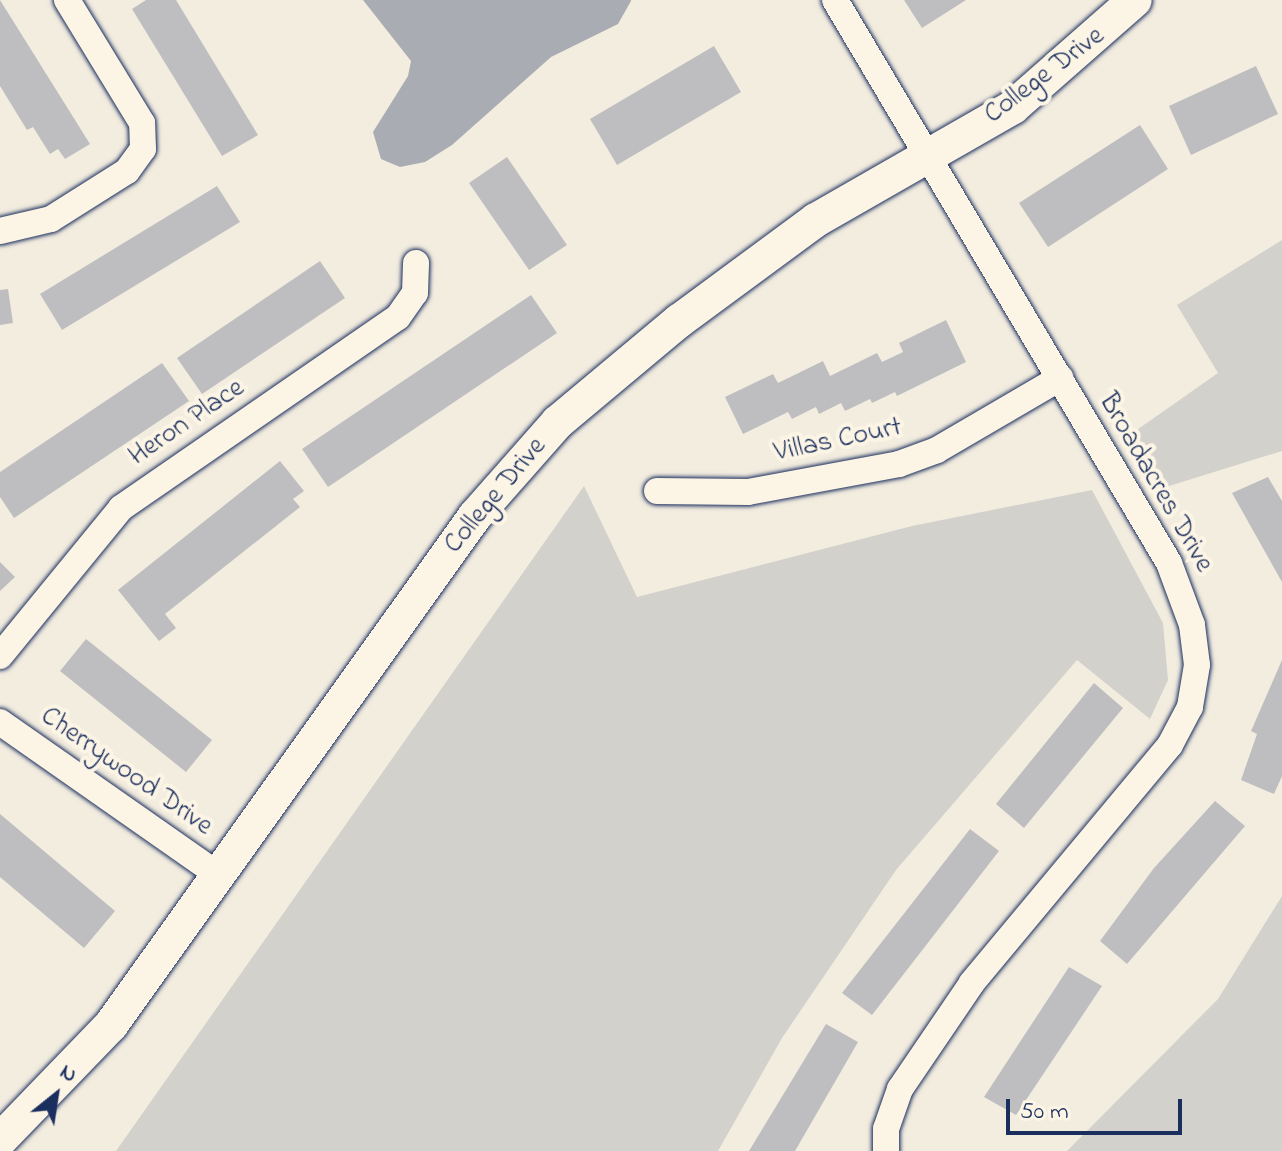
<!DOCTYPE html>
<style>
body{margin:0}
#map{position:relative;width:1282px;height:1151px;overflow:hidden;background:#f3ede0;font-family:"Indie Flower",sans-serif}
div>[style]{position:absolute}
[style*='--x']{left:calc(var(--x)*1px);top:calc(var(--y)*1px);width:calc(var(--w)*1px);rotate:calc(var(--a)*1deg)}
.green>*{inset:0;background:#d3d1cc}
.water>*{inset:0;background:#a9acb3}
.building>*{inset:0;background:#bebec0}
.roads{filter:drop-shadow(0 0 2px #1b2f5e) drop-shadow(0 0 2px #1b2f5e)}
.minor>*{height:26px;margin:-13px;padding:0 13px;transform-origin:13px;border-radius:13px;background:#fcf5e5}
.major>*{height:34px;margin:-17px;padding:0 17px;transform-origin:17px;border-radius:17px;background:#fcf5e5}
span{translate:-50% -50%;white-space:nowrap;text-align:center;line-height:1.15;-webkit-text-stroke:8px #fcf5e5;paint-order:stroke}
.street-label{font-size:28px;color:#1b2f5e}
.north{position:absolute;left:16px;top:1055px;width:80px;height:80px;-webkit-text-stroke:6px #fcf5e5;paint-order:stroke;rotate:30deg;font-size:22px;font-weight:700;line-height:32px;text-align:center;color:#1b2f5e}
.north::after{content:'';display:block;margin:auto;width:28px;height:36px;background:#1b2f5e;clip-path:polygon(50% 0,100% 100%,50% 72%,0 100%)}
.scale{position:absolute;left:1006px;top:1099px;width:176px;height:36px;box-sizing:border-box;border:4px solid #1b2f5e;border-top:0;padding-left:10px;font-size:24px;line-height:28px;white-space:nowrap;color:#1b2f5e;-webkit-text-stroke:6px #fcf5e5;paint-order:stroke}
</style>
<div id="map">
<div class="green">
<div style="clip-path:polygon(1282px 240px,1282px 451px,1166px 487px,1131px 434px,1218px 373px,1177px 305px)"></div>
<div style="clip-path:polygon(584px 486px,637px 597px,912px 526px,1092px 490px,1163px 623px,1168px 680px,1150px 719px,1077px 660px,896px 870px,782px 1038px,718px 1151px,116px 1151px)"></div>
<div style="clip-path:polygon(1282px 896px,1282px 1151px,1067px 1151px,1218px 999px)"></div>
</div>
<div class="water">
<div style="clip-path:polygon(363px 0,631px 0,631px 1px,618px 24px,551px 57px,452px 145px,425px 162px,400px 167px,381px 159px,373px 132px,408px 76px,411px 61px)"></div>
</div>
<div class="building">
<div style="clip-path:polygon(0 0,90px 144px,65px 159px,58px 149px,50px 154px,33px 127px,27px 130px,0 86px)"></div>
<div style="clip-path:polygon(146px 0,176px 0,258px 135px,222px 156px,132px 9px)"></div>
<div style="clip-path:polygon(904px 0,966px 0,922px 28px)"></div>
<div style="clip-path:polygon(714px 46px,741px 92px,617px 165px,590px 119px)"></div>
<div style="clip-path:polygon(1256px 66px,1278px 114px,1191px 155px,1169px 106px)"></div>
<div style="clip-path:polygon(1140px 125px,1168px 169px,1048px 247px,1019px 203px)"></div>
<div style="clip-path:polygon(507px 157px,567px 245px,529px 270px,469px 183px)"></div>
<div style="clip-path:polygon(217px 186px,240px 222px,62px 330px,40px 294px)"></div>
<div style="clip-path:polygon(320px 261px,345px 298px,202px 394px,177px 358px)"></div>
<div style="clip-path:polygon(8px 289px,13px 323px,0 325px,0 290px)"></div>
<div style="clip-path:polygon(531px 295px,557px 333px,328px 487px,302px 449px)"></div>
<div style="clip-path:polygon(946px 320px,966px 362px,897px 396px,895px 392px,872px 403px,870px 399px,845px 411px,841px 403px,819px 414px,816px 407px,792px 419px,788px 412px,743px 434px,725px 397px,773px 374px,778px 383px,823px 361px,830px 376px,877px 353px,882px 362px,903px 352px,899px 343px)"></div>
<div style="clip-path:polygon(162px 363px,189px 401px,14px 518px,0 497px,0 472px)"></div>
<div style="clip-path:polygon(280px 461px,304px 491px,293px 499px,300px 507px,165px 614px,176px 628px,159px 641px,118px 590px)"></div>
<div style="clip-path:polygon(1268px 477px,1282px 501px,1282px 582px,1232px 493px)"></div>
<div style="clip-path:polygon(0 562px,15px 577px,0 591px)"></div>
<div style="clip-path:polygon(86px 639px,212px 740px,186px 772px,60px 671px)"></div>
<div style="clip-path:polygon(1282px 660px,1282px 776px,1274px 794px,1241px 780px,1257px 734px,1251px 731px)"></div>
<div style="clip-path:polygon(1094px 683px,1123px 708px,1024px 828px,996px 804px)"></div>
<div style="clip-path:polygon(1215px 801px,1245px 826px,1127px 964px,1100px 941px,1154px 868px)"></div>
<div style="clip-path:polygon(0 814px,115px 911px,84px 948px,0 877px)"></div>
<div style="clip-path:polygon(970px 829px,999px 851px,872px 1015px,842px 993px)"></div>
<div style="clip-path:polygon(1069px 967px,1102px 986px,1016px 1115px,984px 1097px)"></div>
<div style="clip-path:polygon(826px 1024px,858px 1042px,795px 1151px,749px 1151px)"></div>
</div>
<div class="roads">
<div class="minor">
<div style="--x:835;--y:0;--w:655;--a:59.32"></div>
<div style="--x:1169;--y:563;--w:66;--a:69.6"></div>
<div style="--x:1192;--y:625;--w:40;--a:82.9"></div>
<div style="--x:1197;--y:665;--w:43;--a:99.5"></div>
<div style="--x:1190;--y:707;--w:43;--a:117.8"></div>
<div style="--x:1170;--y:745;--w:310;--a:129.8"></div>
<div style="--x:972;--y:983;--w:128;--a:124.2"></div>
<div style="--x:900;--y:1089;--w:42;--a:109.3"></div>
<div style="--x:886;--y:1129;--w:22;--a:90"></div>
<div style="--x:0;--y:231;--w:52;--a:-13.2"></div>
<div style="--x:51;--y:219;--w:90;--a:-32.3"></div>
<div style="--x:127;--y:171;--w:27;--a:-54"></div>
<div style="--x:143;--y:149;--w:26;--a:-92"></div>
<div style="--x:142;--y:123;--w:144;--a:-121.4"></div>
<div style="--x:657;--y:491;--w:91;--a:0.6"></div>
<div style="--x:748;--y:492;--w:154;--a:-10.5"></div>
<div style="--x:899;--y:464;--w:40;--a:-20.2"></div>
<div style="--x:937;--y:450;--w:143;--a:-30.3"></div>
<div style="--x:0;--y:656;--w:191;--a:-50.7"></div>
<div style="--x:121;--y:508;--w:336;--a:-34.6"></div>
<div style="--x:398;--y:317;--w:29;--a:-55"></div>
<div style="--x:415;--y:293;--w:30;--a:-88"></div>
<div style="--x:0;--y:722;--w:264;--a:35"></div>
</div>
<div class="major">
<div style="--x:0;--y:1140;--w:160;--a:-46"></div>
<div style="--x:111;--y:1025;--w:626;--a:-54.43"></div>
<div style="--x:475;--y:516;--w:125;--a:-48.6"></div>
<div style="--x:558;--y:422;--w:158;--a:-39.9"></div>
<div style="--x:679;--y:321;--w:170;--a:-36.4"></div>
<div style="--x:816;--y:220;--w:227;--a:-29.8"></div>
<div style="--x:1013;--y:107;--w:162;--a:-41.3"></div>
</div>
</div>
<div class="street-label">
<span style="left:1045px;top:76px;rotate:-37deg">College Drive</span>
<span style="left:187px;top:423px;rotate:-34deg">Heron Place</span>
<span style="left:838px;top:441px;rotate:-12deg">Villas Court</span>
<span style="left:1155px;top:483px;rotate:60deg">Broadacres Drive</span>
<span style="left:496px;top:496px;rotate:-50deg">College Drive</span>
<span style="left:126px;top:772px;rotate:35deg">Cherrywood Drive</span>
</div>
<div class="north">N</div>
<div class="scale">50 m</div>
</div>
